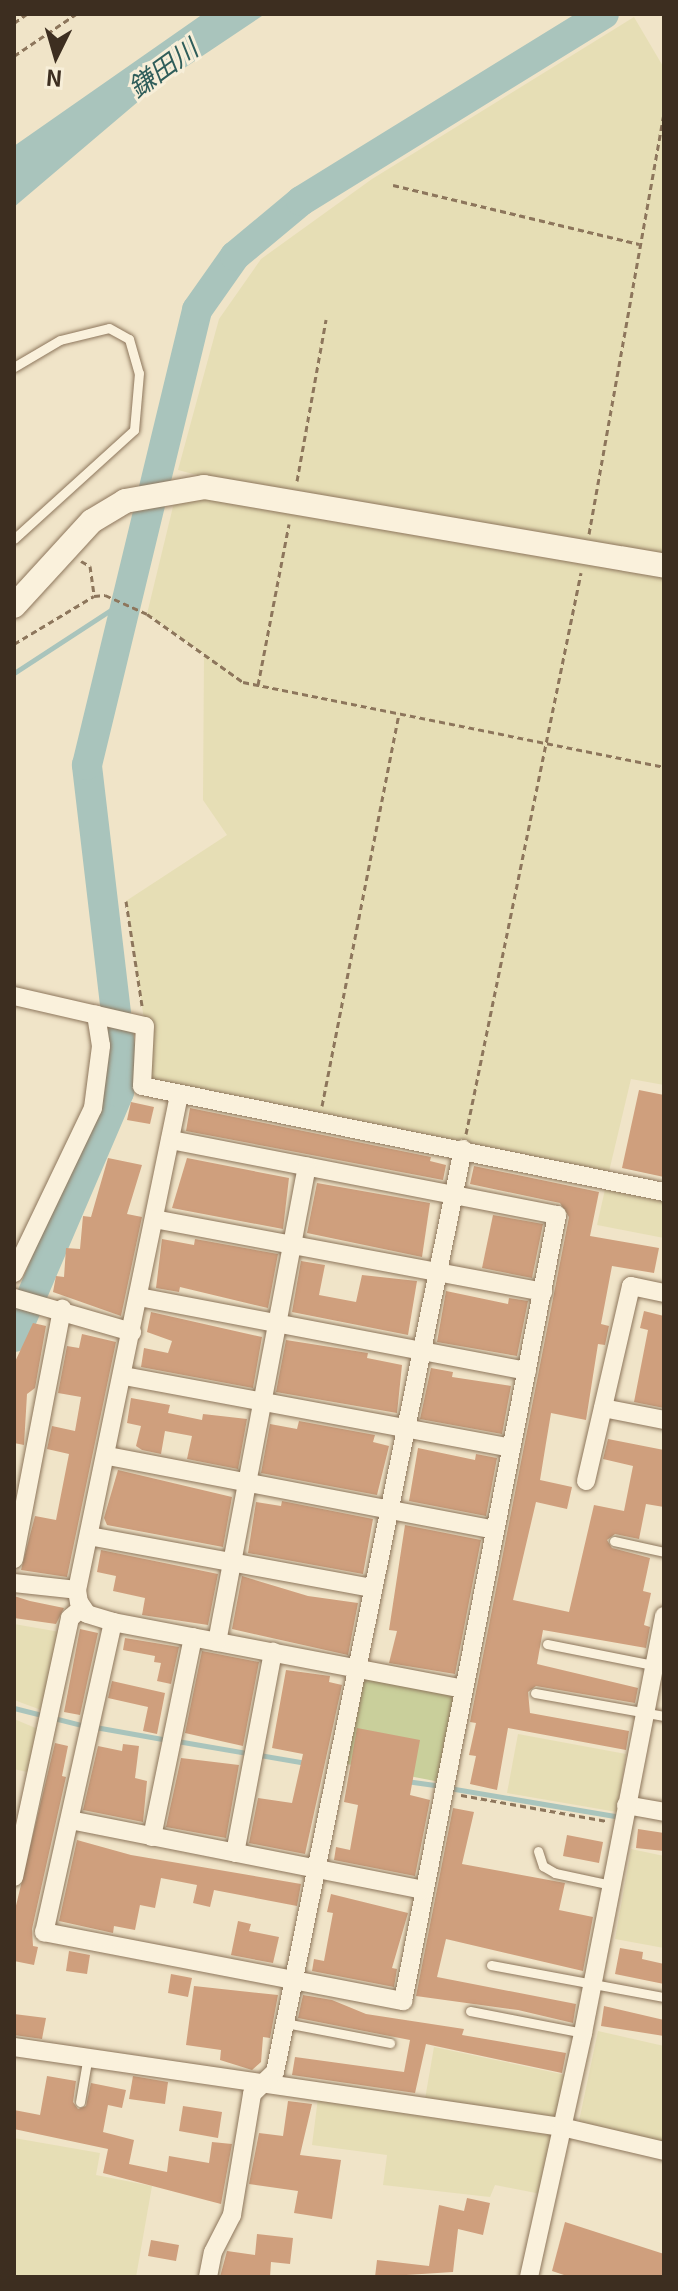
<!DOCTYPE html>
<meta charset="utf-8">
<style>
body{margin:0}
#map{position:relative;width:678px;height:2291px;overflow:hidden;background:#f0e4c8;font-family:Georgia,"Noto Sans JP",serif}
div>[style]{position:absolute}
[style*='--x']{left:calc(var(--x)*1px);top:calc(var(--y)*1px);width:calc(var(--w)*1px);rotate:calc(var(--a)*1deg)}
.farmland>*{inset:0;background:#e6deb5}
.green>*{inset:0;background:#c9cf9b}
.water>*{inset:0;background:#a9c4bc}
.stream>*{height:5px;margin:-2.5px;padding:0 2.5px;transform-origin:2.5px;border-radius:2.5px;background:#a9c4bc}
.river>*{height:30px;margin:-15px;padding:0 15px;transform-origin:15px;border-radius:15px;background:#a9c4bc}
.building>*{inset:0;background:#cf9f7d}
.path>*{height:3px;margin-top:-1.5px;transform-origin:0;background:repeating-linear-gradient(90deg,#8d765c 0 6px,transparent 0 10px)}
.roads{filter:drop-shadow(0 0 2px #8d765c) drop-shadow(0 0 2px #8d765c)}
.lane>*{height:9px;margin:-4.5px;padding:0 4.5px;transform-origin:4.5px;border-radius:4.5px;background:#faf1dc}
.street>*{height:18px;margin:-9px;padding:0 9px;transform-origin:9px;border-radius:9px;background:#faf1dc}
.secondary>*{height:24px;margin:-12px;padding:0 12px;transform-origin:12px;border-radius:12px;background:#faf1dc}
span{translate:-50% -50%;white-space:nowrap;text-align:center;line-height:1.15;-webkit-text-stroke:6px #f7eed8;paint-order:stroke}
.water-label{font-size:26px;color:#2f5d5a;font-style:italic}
.frame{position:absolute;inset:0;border:16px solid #3d2e20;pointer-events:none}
.north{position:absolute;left:16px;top:16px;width:80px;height:80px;-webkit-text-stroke:6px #f7eed8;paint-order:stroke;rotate:185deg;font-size:22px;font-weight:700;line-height:32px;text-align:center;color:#3d2e20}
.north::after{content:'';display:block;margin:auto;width:28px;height:36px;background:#3d2e20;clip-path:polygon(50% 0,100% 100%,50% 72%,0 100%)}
</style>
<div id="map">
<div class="farmland">
<div style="clip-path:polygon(634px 17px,664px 68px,664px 1085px,631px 1079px,607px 1180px,142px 1086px,145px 1026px,126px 901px,227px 835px,203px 800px,204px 654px,147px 614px,177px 490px,277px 496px,178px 470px,219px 319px,261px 259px,372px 179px)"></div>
<div style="clip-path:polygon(606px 1185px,664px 1197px,664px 1238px,597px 1225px)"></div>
<div style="clip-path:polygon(14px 1624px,60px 1632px,44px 1711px,14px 1700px)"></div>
<div style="clip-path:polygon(14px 1719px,38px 1729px,31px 1773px,14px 1769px)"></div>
<div style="clip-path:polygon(518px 1734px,626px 1754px,617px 1812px,507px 1793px)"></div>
<div style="clip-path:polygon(631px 1849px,664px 1856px,664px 1948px,615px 1939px)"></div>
<div style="clip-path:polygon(598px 2031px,664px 2046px,664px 2144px,578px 2126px)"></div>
<div style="clip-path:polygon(434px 2047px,566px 2075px,555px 2115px,548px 2119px,425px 2099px)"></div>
<div style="clip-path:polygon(318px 2098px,550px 2132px,553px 2140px,541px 2194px,495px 2185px,490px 2197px,383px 2185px,387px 2155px,312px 2145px)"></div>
<div style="clip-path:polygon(14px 2138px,100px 2153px,96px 2175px,152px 2186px,136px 2277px,14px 2277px)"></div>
</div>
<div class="green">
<div style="clip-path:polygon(364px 1677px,457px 1695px,440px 1782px,347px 1764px)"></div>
</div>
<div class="water">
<div style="clip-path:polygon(203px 14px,265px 14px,153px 89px,14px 207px,14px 146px)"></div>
</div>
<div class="stream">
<div style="--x:14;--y:673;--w:130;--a:-33.1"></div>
<div style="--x:14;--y:1708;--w:73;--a:14.2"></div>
<div style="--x:95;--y:1727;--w:74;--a:10.1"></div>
<div style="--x:177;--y:1741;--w:131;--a:9.7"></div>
<div style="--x:406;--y:1781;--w:34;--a:8"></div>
<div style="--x:449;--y:1788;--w:174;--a:9.6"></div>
</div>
<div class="river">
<div style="--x:14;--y:1337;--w:267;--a:-66.8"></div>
<div style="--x:119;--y:1092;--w:28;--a:-84"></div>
<div style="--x:122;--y:1064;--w:301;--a:-96.7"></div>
<div style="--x:87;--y:765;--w:468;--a:-76.4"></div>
<div style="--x:197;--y:310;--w:66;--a:-54.9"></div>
<div style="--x:235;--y:256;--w:86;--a:-39.8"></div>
<div style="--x:301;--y:201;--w:356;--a:-31.7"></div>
</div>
<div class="building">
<div style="clip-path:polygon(639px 1090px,664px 1095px,664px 1177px,622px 1168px)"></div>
<div style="clip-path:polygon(131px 1102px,154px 1107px,150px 1124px,127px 1120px)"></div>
<div style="clip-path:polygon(190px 1108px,431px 1157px,430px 1161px,446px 1165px,443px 1180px,186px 1131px)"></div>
<div style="clip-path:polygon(108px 1158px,142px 1165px,127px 1214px,142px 1217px,121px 1316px,53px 1292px,56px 1276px,64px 1277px,66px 1248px,80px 1249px,83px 1216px,91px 1217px)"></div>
<div style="clip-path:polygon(187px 1158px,289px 1178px,283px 1229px,172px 1208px)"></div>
<div style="clip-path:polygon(474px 1166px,599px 1192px,590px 1236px,659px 1248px,654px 1273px,612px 1266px,601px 1324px,609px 1326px,605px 1345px,598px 1344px,586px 1420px,551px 1413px,546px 1443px,540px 1480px,572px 1487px,567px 1509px,536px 1502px,513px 1600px,569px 1612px,594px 1505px,624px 1511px,633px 1466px,603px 1459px,608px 1439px,664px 1450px,664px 1507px,646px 1504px,639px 1539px,615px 1534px,607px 1540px,612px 1548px,650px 1558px,643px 1591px,651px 1593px,644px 1625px,650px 1627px,646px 1648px,543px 1630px,537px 1664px,638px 1688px,635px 1703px,536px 1686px,528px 1692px,530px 1713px,629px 1731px,626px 1750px,508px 1728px,497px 1790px,470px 1784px,476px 1756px,469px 1755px,476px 1723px,470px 1722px,569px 1217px,560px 1203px,470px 1184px)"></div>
<div style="clip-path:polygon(317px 1183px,430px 1203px,422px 1257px,307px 1233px)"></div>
<div style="clip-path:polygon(493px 1215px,543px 1224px,532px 1278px,482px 1268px)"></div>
<div style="clip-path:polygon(162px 1239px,194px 1245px,195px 1239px,278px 1254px,268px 1308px,180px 1287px,179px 1292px,156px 1288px)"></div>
<div style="clip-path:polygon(301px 1261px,325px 1265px,319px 1295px,356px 1302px,362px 1275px,417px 1281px,408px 1335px,292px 1312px)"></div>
<div style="clip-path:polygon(446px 1291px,508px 1304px,509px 1298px,528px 1301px,517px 1356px,437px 1342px)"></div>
<div style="clip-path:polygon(644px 1311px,664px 1316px,664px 1408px,634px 1402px,648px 1330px,640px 1328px)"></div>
<div style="clip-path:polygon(151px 1312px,262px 1337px,253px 1388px,141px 1367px,144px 1348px,168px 1353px,172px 1341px,147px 1332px)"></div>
<div style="clip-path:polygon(33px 1323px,46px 1326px,35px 1388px,27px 1394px,24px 1445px,14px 1443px,14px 1364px)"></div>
<div style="clip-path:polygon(82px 1334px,116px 1342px,67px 1577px,21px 1570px,35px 1516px,56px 1520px,69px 1454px,47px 1449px,52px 1426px,75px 1431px,81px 1397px,58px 1393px,67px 1346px,79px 1348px)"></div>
<div style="clip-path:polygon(286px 1340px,368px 1353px,367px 1358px,402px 1365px,397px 1413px,276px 1392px)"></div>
<div style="clip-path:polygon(431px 1368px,453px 1372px,452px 1377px,511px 1386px,502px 1434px,420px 1419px)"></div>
<div style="clip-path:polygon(131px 1398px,170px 1405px,168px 1413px,202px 1420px,203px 1414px,247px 1419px,238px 1469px,187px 1459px,192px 1436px,165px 1431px,161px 1454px,142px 1450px,136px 1446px,141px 1426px,127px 1423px)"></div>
<div style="clip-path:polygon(299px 1421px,375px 1435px,373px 1442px,389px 1446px,377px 1495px,261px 1473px,270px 1424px,297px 1429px)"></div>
<div style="clip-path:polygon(418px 1448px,475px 1460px,476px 1454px,497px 1458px,486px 1516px,409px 1501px)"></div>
<div style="clip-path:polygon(118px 1470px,232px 1497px,223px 1547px,107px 1525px,104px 1518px)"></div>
<div style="clip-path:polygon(282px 1501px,373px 1519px,363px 1574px,248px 1553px,256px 1502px,281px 1506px)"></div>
<div style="clip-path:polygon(405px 1525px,481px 1540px,455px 1674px,389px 1663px,397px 1631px,389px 1630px)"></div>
<div style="clip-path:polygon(101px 1550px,218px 1574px,208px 1625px,142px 1615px,145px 1598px,113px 1591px,116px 1576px,97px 1572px)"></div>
<div style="clip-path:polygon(242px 1576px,308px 1596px,358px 1603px,348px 1655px,232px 1629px)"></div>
<div style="clip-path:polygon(14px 1596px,30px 1601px,64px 1608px,56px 1624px,14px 1618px)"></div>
<div style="clip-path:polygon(80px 1629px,98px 1633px,80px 1715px,64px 1712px)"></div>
<div style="clip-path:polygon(125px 1638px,179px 1647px,171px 1684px,157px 1681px,161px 1663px,154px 1662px,155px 1656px,123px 1650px)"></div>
<div style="clip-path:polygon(202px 1651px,259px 1662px,243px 1746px,185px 1733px)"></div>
<div style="clip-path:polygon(286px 1670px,330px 1676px,329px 1682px,342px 1685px,305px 1854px,249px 1843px,258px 1798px,292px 1803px,303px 1754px,272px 1748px)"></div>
<div style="clip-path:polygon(112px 1681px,165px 1693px,157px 1734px,143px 1731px,148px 1707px,108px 1698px)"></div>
<div style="clip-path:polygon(357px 1728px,420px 1740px,410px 1795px,430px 1800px,415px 1876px,334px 1860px,336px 1847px,350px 1850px,358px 1805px,344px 1802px)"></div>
<div style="clip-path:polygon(55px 1743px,68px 1746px,62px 1776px,66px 1777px,32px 1929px,33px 1946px,38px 1947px,34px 1965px,14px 1961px,14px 1914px)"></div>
<div style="clip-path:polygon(123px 1744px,139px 1746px,135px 1778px,147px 1781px,143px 1822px,83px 1810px,98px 1746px,122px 1751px)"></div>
<div style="clip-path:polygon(181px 1758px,239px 1765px,226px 1838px,166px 1827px)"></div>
<div style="clip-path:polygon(453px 1808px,474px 1812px,462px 1864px,565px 1883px,559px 1910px,593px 1917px,583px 1971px,446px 1939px,437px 1977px,576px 2004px,573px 2023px,518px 2010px,416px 1996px)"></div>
<div style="clip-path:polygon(638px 1829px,664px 1833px,664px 1851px,636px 1848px)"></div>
<div style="clip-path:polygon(567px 1835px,603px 1842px,599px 1863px,563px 1856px)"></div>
<div style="clip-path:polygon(77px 1840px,131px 1855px,301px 1884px,297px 1906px,214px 1890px,210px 1907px,193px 1903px,197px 1885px,161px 1878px,155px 1908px,140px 1905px,135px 1930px,114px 1926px,113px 1933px,59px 1921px)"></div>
<div style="clip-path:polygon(331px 1894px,408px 1913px,392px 1968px,397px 1969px,394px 1987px,312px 1971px,314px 1959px,324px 1961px,333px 1913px,327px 1912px)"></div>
<div style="clip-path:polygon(238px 1921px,251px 1924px,249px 1931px,279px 1937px,273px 1963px,231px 1955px)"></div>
<div style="clip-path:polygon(620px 1948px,643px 1952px,642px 1959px,664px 1964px,664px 1984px,615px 1974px)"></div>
<div style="clip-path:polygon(69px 1951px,90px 1955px,87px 1974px,66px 1971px)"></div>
<div style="clip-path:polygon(171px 1974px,192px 1978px,188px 1997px,168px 1993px)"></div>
<div style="clip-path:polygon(194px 1986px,278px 1995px,270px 2038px,263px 2037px,261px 2062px,252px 2070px,220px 2060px,221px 2050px,186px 2045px)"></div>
<div style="clip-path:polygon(303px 1995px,332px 2000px,366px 2014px,464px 2029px,462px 2035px,566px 2053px,562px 2073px,426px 2044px,415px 2093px,292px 2075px,295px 2057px,404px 2072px,410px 2040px,298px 2018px)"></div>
<div style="clip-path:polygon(604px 2006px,664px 2020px,664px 2036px,601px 2026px)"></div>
<div style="clip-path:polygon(14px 2014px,46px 2018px,42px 2039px,14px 2035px)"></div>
<div style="clip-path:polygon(47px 2076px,76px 2081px,73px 2102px,78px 2109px,86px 2106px,91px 2083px,126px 2090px,122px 2108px,108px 2105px,103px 2132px,134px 2140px,129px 2164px,167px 2172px,169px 2156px,209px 2163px,212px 2142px,232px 2144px,221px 2204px,103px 2173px,108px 2149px,14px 2129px,14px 2110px,40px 2115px)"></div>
<div style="clip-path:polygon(133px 2076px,168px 2082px,165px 2104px,129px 2099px)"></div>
<div style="clip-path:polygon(288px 2101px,312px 2104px,300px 2155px,341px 2160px,332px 2219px,294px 2213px,298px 2191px,249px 2184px,259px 2133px,283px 2136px)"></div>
<div style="clip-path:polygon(183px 2106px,222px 2112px,218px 2138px,179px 2131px)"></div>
<div style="clip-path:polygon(467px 2198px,490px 2203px,483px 2235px,458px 2229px,453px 2272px,375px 2277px,377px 2260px,429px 2266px,439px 2205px,464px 2211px)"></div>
<div style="clip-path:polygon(565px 2222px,664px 2254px,664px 2277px,570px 2277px,552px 2271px)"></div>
<div style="clip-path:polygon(257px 2234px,293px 2238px,290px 2264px,271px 2262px,270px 2277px,220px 2277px,227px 2251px,255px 2255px)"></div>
<div style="clip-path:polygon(151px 2240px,179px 2245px,176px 2261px,148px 2256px)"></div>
</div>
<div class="path">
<div style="--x:14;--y:23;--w:16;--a:-35"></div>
<div style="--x:14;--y:56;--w:75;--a:-34.1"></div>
<div style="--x:393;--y:185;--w:253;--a:13.5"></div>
<div style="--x:297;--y:481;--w:164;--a:-79.8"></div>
<div style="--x:589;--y:534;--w:429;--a:-79.9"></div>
<div style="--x:81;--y:561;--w:10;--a:29"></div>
<div style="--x:90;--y:566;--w:30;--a:82"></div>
<div style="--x:14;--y:644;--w:93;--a:-31"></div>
<div style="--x:94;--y:596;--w:11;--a:-5"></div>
<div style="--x:105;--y:595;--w:46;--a:24.3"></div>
<div style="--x:147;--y:614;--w:118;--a:35.3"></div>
<div style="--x:243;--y:682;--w:429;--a:11.4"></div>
<div style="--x:258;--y:685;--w:164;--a:-79.1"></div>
<div style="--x:126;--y:901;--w:106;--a:81.3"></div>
<div style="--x:322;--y:1106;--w:400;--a:-78.9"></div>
<div style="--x:466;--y:1134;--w:573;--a:-78.42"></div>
<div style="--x:461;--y:1795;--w:148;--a:10.1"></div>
</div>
<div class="roads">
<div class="lane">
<div style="--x:14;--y:367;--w:53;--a:-30.4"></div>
<div style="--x:60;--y:340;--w:50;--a:-13.8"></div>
<div style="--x:109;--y:328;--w:23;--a:29"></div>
<div style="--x:129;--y:339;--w:35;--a:74"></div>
<div style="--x:139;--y:373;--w:57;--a:95"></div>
<div style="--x:134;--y:430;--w:162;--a:137.8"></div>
<div style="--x:614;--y:1541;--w:51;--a:12.4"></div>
<div style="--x:547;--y:1644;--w:108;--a:11.2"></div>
<div style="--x:535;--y:1693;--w:131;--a:10.1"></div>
<div style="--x:538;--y:1851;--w:16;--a:72"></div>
<div style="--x:543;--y:1866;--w:14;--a:30"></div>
<div style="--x:555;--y:1873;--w:57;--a:12.1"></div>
<div style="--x:491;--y:1965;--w:176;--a:10.5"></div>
<div style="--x:470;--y:2011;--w:115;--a:11"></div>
<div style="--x:285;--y:2023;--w:107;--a:10.8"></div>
<div style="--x:80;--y:2102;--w:48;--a:-80.3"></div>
</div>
<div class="street">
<div style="--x:14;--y:996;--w:134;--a:12.9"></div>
<div style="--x:145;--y:1026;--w:60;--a:92.9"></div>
<div style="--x:142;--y:1086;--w:533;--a:11.48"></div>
<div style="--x:179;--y:1095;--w:505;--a:101.64"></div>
<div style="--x:77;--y:1590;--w:12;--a:81"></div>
<div style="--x:79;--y:1602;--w:14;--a:56"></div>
<div style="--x:87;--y:1614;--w:27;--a:17"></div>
<div style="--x:113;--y:1622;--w:357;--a:10.8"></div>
<div style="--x:154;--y:1219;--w:396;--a:10.6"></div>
<div style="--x:14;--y:1273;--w:183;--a:-64.4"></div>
<div style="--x:93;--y:1108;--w:63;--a:-82.6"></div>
<div style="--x:101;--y:1046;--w:32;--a:-99"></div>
<div style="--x:139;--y:1297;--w:395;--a:10.8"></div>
<div style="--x:14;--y:1298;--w:123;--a:16.1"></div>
<div style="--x:124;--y:1376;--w:394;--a:10.5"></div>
<div style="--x:603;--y:1408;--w:62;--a:11.1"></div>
<div style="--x:108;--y:1456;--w:394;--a:10.8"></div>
<div style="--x:586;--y:1481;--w:200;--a:-77"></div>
<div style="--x:631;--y:1286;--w:34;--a:12"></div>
<div style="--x:89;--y:1536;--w:289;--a:10.4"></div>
<div style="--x:14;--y:1559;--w:255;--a:-79.1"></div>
<div style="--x:14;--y:1583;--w:63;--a:6.3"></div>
<div style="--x:113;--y:1622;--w:318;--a:102.5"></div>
<div style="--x:44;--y:1932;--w:366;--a:10.9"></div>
<div style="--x:403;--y:2001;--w:801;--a:-78.91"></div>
<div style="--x:557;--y:1215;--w:394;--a:-169"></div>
<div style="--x:217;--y:1642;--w:484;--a:-79.3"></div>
<div style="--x:626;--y:1805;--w:39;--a:10"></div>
<div style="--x:70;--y:1820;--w:360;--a:11.2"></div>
<div style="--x:152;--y:1837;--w:204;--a:-78.4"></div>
<div style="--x:235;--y:1853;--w:205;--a:-79.3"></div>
<div style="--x:14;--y:1877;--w:265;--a:-77.8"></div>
<div style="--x:70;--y:1618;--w:16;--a:-40"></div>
<div style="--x:14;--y:2047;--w:554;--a:8.31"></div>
<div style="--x:562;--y:2127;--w:105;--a:13.2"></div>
<div style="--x:208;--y:2277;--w:25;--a:-79"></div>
<div style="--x:213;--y:2252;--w:42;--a:-62.8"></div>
<div style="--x:232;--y:2215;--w:123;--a:-80.6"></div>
<div style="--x:252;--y:2094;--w:32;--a:-44"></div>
<div style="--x:275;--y:2072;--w:942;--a:-78.49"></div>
<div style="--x:529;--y:2277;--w:250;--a:-77.5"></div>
<div style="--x:583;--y:2033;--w:425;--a:-79"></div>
</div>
<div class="secondary">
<div style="--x:14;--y:606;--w:115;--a:-47.5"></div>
<div style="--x:92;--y:521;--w:39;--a:-31"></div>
<div style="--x:125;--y:501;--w:80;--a:-10"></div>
<div style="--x:204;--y:487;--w:467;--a:9.7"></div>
</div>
</div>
<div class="water-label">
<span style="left:162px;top:67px;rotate:-36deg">鎌田川</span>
</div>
<div class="frame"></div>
<div class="north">N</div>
</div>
